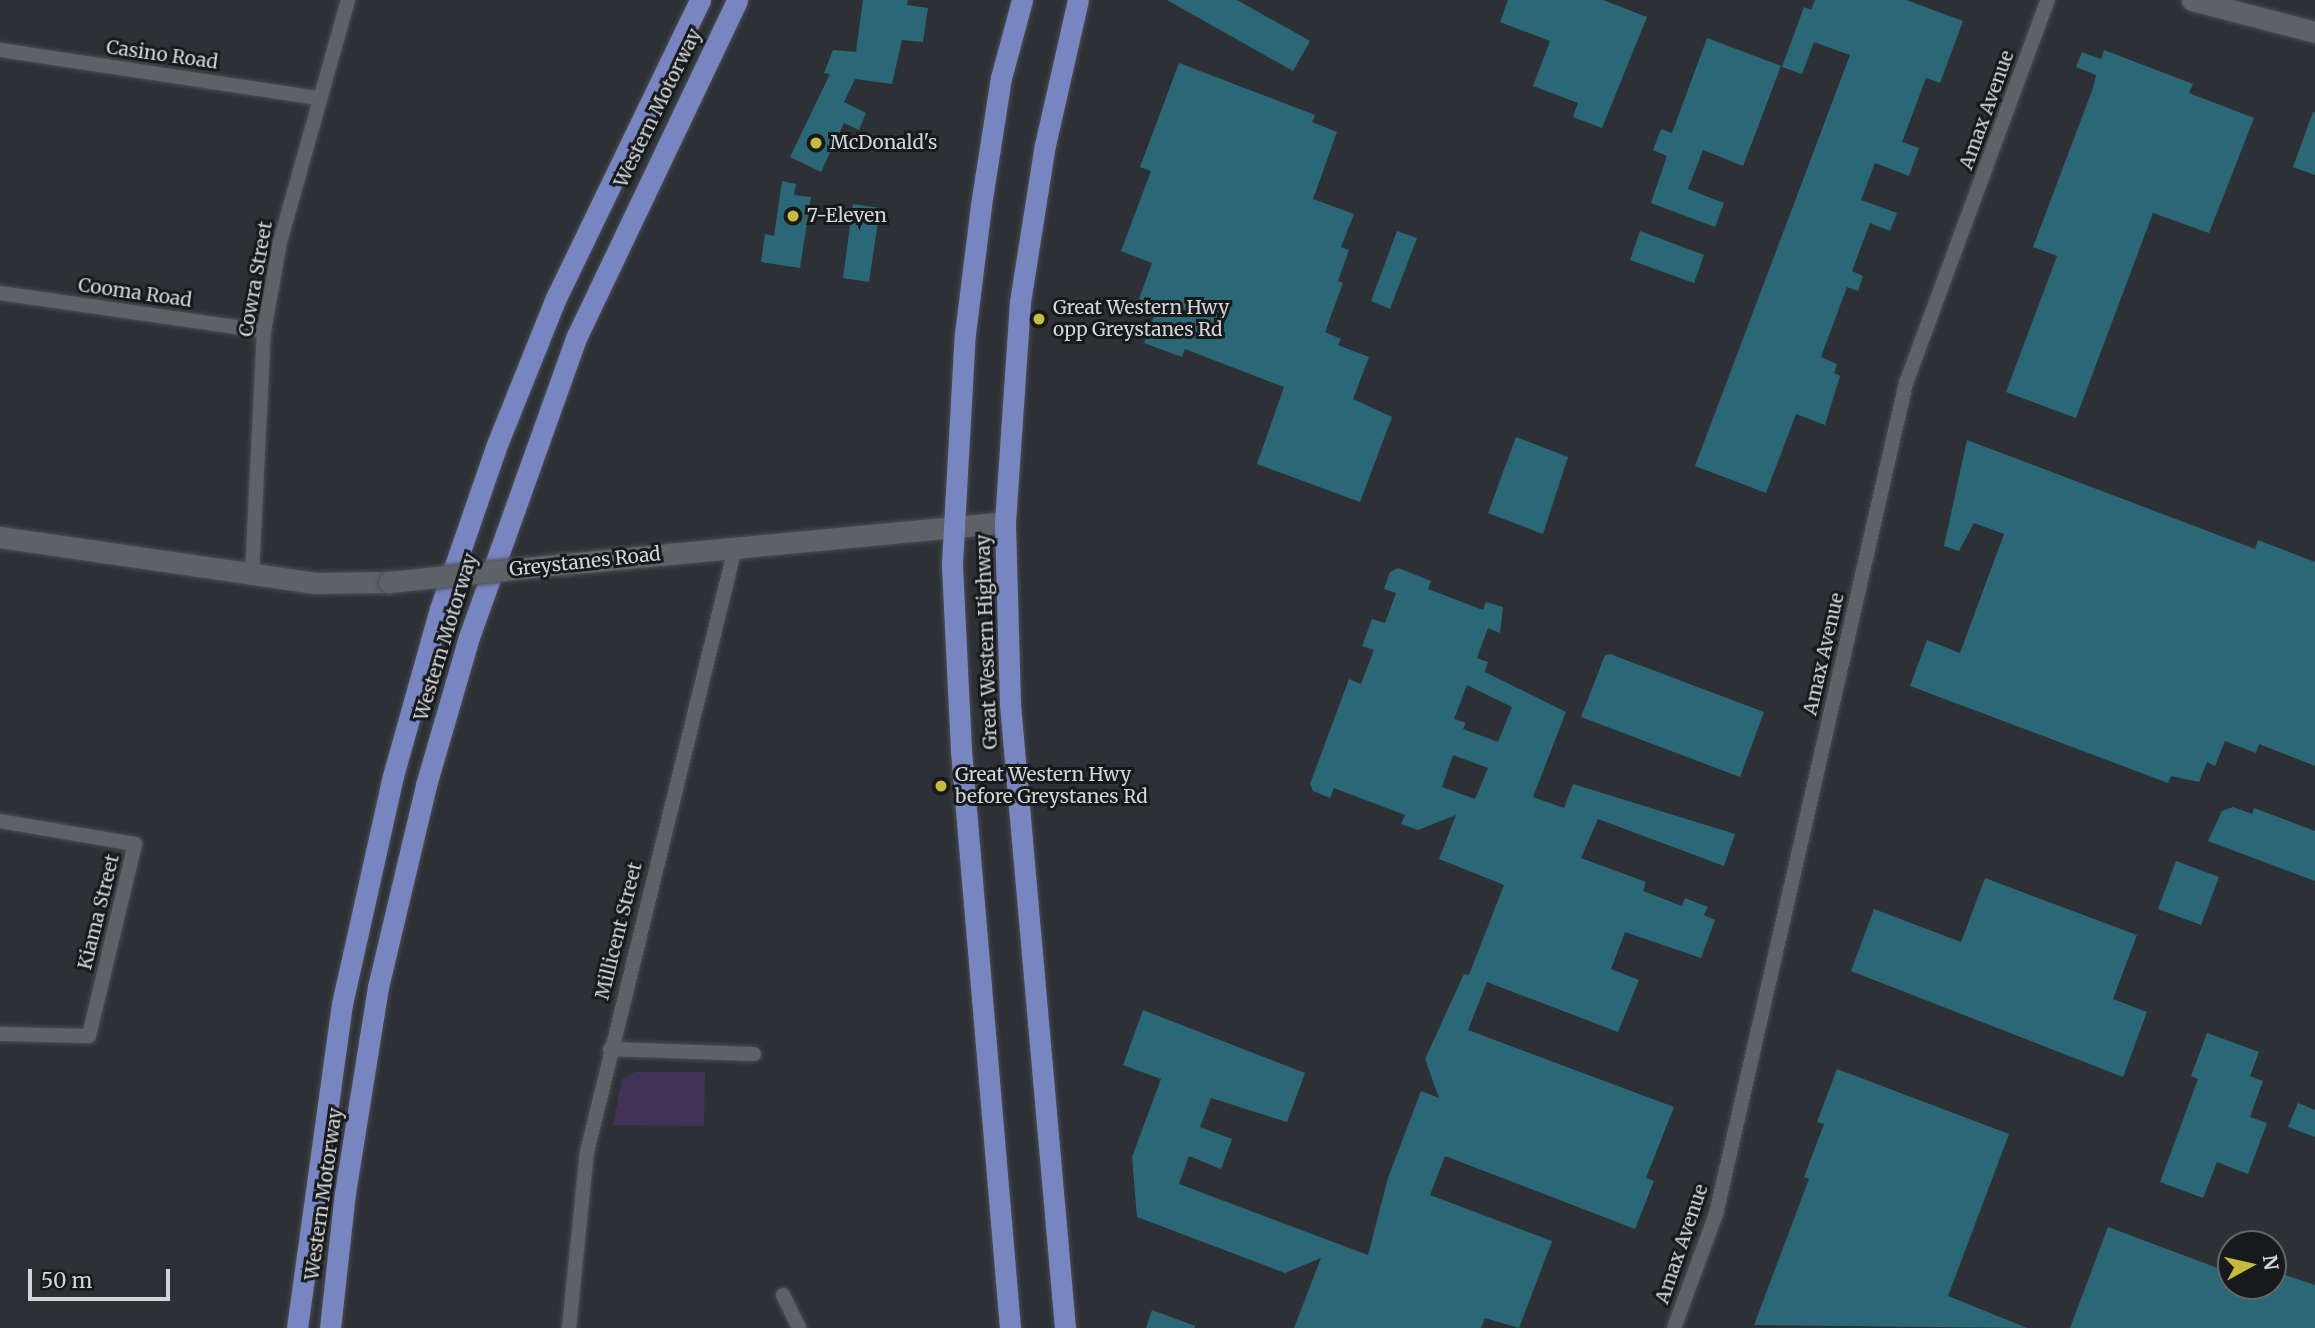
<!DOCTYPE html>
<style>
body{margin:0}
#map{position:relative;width:2315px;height:1328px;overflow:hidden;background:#2d3135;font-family:Merriweather,serif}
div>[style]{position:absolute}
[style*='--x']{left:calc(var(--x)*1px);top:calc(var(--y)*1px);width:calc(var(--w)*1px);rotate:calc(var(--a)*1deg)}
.green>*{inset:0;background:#413357}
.building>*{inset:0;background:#2b6877}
.roads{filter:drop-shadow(0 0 2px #4a4e52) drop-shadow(0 0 2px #4a4e52)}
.street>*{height:14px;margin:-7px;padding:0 7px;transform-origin:7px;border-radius:7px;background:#5d6267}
.secondary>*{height:21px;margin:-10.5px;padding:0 10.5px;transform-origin:10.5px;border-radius:10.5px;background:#5d6267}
.highway>*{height:21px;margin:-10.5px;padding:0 10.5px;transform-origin:10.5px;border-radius:10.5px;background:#7786c1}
.bridges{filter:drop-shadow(0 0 2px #4a4e52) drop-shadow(0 0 2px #4a4e52)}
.secondary-bridge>*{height:21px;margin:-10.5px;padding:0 10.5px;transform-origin:10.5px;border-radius:10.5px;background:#5d6267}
.dots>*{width:19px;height:19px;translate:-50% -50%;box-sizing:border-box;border:4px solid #17191b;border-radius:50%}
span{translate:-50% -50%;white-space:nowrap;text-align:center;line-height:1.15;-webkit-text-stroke:6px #17191b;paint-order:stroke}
.street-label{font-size:19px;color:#d3d6d9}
.poi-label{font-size:19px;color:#d3d6d9}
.left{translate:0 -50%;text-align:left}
.north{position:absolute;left:2217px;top:1230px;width:70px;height:70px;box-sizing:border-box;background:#17191b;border:2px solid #626567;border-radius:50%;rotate:82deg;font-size:19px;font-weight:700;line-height:28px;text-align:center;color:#d3d6d9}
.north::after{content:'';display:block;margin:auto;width:24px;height:32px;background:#c5bc3d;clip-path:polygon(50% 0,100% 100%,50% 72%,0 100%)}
.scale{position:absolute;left:28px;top:1269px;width:142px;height:32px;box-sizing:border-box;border:4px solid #d3d6d9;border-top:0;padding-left:9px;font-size:21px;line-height:24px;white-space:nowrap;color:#d3d6d9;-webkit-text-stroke:5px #17191b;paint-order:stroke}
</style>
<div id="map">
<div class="green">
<div style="clip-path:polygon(635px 1072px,705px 1072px,704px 1126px,613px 1125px,622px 1079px)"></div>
</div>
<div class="building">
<div style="clip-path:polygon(863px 0,908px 0,907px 5px,928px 8px,923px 42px,902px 40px,892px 84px,855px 79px,844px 102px,866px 113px,859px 130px,844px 123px,821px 172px,790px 157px,830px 74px,824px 73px,833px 50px,856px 52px)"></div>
<div style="clip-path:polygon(1167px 0,1237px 0,1310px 41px,1293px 71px)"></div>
<div style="clip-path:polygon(1508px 0,1603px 0,1647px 17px,1602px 128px,1573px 117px,1578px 103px,1533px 86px,1550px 41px,1500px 22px)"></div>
<div style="clip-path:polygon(1815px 0,1906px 0,1963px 21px,1940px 83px,1926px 78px,1902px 142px,1919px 148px,1909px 176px,1875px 163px,1861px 200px,1897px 213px,1890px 231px,1870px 223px,1852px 271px,1863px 276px,1858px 291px,1847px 287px,1821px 357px,1837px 364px,1834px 373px,1840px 376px,1825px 425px,1796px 414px,1766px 493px,1695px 466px,1850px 55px,1814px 42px,1802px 74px,1782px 67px,1804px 7px,1811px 10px)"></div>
<div style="clip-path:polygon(1707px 38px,1781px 66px,1743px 166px,1703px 150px,1688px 189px,1724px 203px,1715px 227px,1651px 203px,1667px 156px,1653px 150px,1661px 129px,1672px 133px)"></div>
<div style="clip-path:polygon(2104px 50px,2193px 84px,2189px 93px,2254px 118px,2209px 233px,2153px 213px,2076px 418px,2006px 392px,2057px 256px,2033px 247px,2093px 88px,2096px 75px,2076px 67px,2082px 52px,2101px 59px)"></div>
<div style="clip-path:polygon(1179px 63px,1315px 115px,1312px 122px,1337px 132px,1313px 199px,1354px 214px,1341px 247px,1349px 250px,1338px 281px,1343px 283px,1325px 332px,1341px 339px,1338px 345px,1369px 357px,1353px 399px,1392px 417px,1360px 502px,1257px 464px,1284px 387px,1185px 349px,1182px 357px,1144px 343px,1158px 306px,1139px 299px,1152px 263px,1121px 251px,1151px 171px,1140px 167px)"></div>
<div style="clip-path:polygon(2313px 112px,2315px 112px,2315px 175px,2293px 167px)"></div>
<div style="clip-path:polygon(782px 181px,796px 184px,794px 195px,811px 197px,800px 268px,761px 262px,765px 234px,774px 236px)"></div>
<div style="clip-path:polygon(853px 204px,880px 208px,869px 282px,843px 278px)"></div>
<div style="clip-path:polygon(1397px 231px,1417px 238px,1390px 309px,1371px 301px)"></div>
<div style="clip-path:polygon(1640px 231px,1704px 255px,1694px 283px,1630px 260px)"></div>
<div style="clip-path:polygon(1516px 437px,1568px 457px,1543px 534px,1488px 513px)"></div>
<div style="clip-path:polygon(1967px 440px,2255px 549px,2258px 540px,2315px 562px,2315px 766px,2259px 744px,2256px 753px,2225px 741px,2215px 766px,2207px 762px,2199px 782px,2171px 776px,2168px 783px,1910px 686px,1927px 640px,1960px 653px,2004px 534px,1974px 523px,1959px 551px,1944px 546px)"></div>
<div style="clip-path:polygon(evenodd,1398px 568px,1431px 581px,1428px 589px,1483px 610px,1486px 602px,1503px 607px,1500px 633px,1488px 628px,1477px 658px,1488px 662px,1485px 672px,1566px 712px,1533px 797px,1564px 808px,1573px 784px,1735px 834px,1724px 866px,1598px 819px,1581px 858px,1646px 882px,1643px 891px,1682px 906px,1685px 898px,1708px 907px,1704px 915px,1715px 920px,1701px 958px,1625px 932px,1611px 969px,1639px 980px,1618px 1032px,1487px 982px,1468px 1030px,1674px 1107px,1646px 1178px,1654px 1181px,1635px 1229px,1445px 1156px,1430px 1195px,1552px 1241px,1519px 1328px,1485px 1318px,1481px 1328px,1294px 1328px,1321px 1258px,1285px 1273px,1137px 1217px,1132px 1157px,1161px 1079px,1123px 1065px,1143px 1010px,1305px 1073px,1287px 1122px,1211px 1098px,1200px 1127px,1232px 1139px,1221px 1169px,1189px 1156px,1179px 1184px,1368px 1255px,1388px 1178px,1421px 1091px,1439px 1098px,1425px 1059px,1464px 974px,1469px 975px,1504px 885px,1439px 859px,1456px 815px,1418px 830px,1401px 824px,1405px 815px,1334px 788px,1330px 798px,1313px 791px,1310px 784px,1349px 679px,1361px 684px,1374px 650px,1362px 646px,1372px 619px,1385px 623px,1396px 593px,1384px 589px,1390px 572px,1398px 568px,1467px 685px,1512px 707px,1498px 742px,1463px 729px,1466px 723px,1454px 719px,1467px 685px,1398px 568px,1453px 755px,1488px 768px,1475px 799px,1442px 787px,1453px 755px)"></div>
<div style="clip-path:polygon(1610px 654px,1764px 712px,1740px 777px,1581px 717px,1605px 655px)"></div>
<div style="clip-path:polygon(2233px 807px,2252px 814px,2254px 808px,2315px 831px,2315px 881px,2208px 841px,2222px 811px)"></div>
<div style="clip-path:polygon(2176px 861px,2219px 877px,2201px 925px,2158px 909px)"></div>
<div style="clip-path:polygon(1985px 878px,2137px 935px,2113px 999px,2147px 1012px,2123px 1077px,1851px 971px,1874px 909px,1961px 942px)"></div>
<div style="clip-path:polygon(2207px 1033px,2259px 1052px,2250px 1076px,2263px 1081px,2250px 1117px,2267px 1123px,2248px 1174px,2217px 1162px,2203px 1198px,2160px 1182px,2198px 1079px,2191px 1076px)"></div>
<div style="clip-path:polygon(1837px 1069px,2009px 1134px,1948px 1296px,2027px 1328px,1754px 1325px,1809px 1179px,1804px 1177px,1824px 1124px,1817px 1122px)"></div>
<div style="clip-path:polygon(2298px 1103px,2315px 1110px,2315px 1137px,2288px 1127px)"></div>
<div style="clip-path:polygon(2108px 1227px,2231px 1273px,2231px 1286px,2273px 1286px,2273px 1271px,2315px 1285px,2315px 1328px,2070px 1328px)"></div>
<div style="clip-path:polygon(1152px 1310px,1195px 1326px,1195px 1328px,1146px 1328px)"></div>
</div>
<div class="roads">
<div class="street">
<div style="--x:0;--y:50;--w:323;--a:8.6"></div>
<div style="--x:0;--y:293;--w:267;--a:8.2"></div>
<div style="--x:252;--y:574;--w:243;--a:-87.2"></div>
<div style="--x:264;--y:331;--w:90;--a:-79.8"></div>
<div style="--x:280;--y:242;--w:251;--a:-74.3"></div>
<div style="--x:0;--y:821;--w:137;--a:9.7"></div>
<div style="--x:135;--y:844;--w:197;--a:103.5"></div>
<div style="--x:89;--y:1036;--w:89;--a:-178.7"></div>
<div style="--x:610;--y:1049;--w:144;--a:2"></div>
<div style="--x:783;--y:1295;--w:37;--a:64"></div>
<div style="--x:569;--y:1328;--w:177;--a:-84.2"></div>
<div style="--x:587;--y:1152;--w:622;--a:-76.23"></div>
<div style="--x:1674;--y:1328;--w:121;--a:-69.8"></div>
<div style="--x:1716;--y:1214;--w:852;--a:-77.12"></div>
<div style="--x:1906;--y:383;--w:408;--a:-69.7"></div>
</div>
<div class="secondary">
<div style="--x:2192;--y:0;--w:127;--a:14.6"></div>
<div style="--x:0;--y:537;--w:317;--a:8.3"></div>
<div style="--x:314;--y:583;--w:75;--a:-0.8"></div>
<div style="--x:564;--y:564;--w:443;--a:-5.4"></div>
</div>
<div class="highway">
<div style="--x:297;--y:1328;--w:327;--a:-82.1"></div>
<div style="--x:342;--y:1004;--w:234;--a:-77.4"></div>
<div style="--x:393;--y:776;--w:173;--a:-74.3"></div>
<div style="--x:440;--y:609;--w:171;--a:-70.9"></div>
<div style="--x:496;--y:447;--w:161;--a:-68.1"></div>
<div style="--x:556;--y:298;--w:331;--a:-64.2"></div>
<div style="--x:330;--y:1328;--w:136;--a:-83.7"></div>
<div style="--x:345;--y:1193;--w:209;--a:-80.9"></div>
<div style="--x:378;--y:987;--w:208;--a:-76.6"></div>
<div style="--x:426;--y:785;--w:154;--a:-73.8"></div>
<div style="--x:469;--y:637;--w:320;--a:-70.3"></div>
<div style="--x:577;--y:336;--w:372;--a:-64.5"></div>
<div style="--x:1010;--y:1328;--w:580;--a:-94.85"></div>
<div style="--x:961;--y:750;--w:187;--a:-92.8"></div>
<div style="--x:952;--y:563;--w:229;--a:-86.8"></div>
<div style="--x:965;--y:334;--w:130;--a:-82.9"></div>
<div style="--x:981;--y:205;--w:129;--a:-81.1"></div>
<div style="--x:1001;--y:78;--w:81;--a:-74.9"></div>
<div style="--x:1065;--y:1328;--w:626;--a:-95.04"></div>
<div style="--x:1010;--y:704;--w:182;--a:-91.6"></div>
<div style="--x:1005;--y:522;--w:221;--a:-86.1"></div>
<div style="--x:1020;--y:302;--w:159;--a:-81"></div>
<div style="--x:1045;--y:145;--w:149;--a:-77.2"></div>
</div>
</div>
<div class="bridges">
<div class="secondary-bridge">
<div style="--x:389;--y:582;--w:176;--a:-5.9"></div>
</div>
</div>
<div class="dots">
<div style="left:816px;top:143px;background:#c5bc3d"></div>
<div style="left:793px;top:216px;background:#c5bc3d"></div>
<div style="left:1039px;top:319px;background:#c5bc3d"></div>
<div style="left:941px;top:786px;background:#c5bc3d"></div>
</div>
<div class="street-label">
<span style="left:162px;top:55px;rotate:8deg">Casino Road</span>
<span style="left:658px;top:108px;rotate:-64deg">Western Motorway</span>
<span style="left:1987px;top:110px;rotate:-70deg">Amax Avenue</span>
<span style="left:256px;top:279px;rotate:-80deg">Cowra Street</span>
<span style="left:135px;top:293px;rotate:8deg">Cooma Road</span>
<span style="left:585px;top:562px;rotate:-6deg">Greystanes Road</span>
<span style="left:446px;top:637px;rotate:-73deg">Western Motorway</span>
<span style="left:987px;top:642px;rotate:-92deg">Great Western Highway</span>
<span style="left:1824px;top:654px;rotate:-77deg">Amax Avenue</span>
<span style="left:99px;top:912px;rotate:-76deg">Kiama Street</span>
<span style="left:619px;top:931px;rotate:-76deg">Millicent Street</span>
<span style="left:324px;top:1194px;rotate:-82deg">Western Motorway</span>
<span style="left:1682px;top:1244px;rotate:-71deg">Amax Avenue</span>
</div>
<div class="poi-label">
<span class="left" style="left:830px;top:143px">McDonald's</span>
<span class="left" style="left:807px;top:216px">7-Eleven</span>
<span class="left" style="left:1053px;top:319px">Great Western Hwy<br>opp Greystanes Rd</span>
<span class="left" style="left:955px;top:786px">Great Western Hwy<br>before Greystanes Rd</span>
</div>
<div class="north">N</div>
<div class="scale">50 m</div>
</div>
